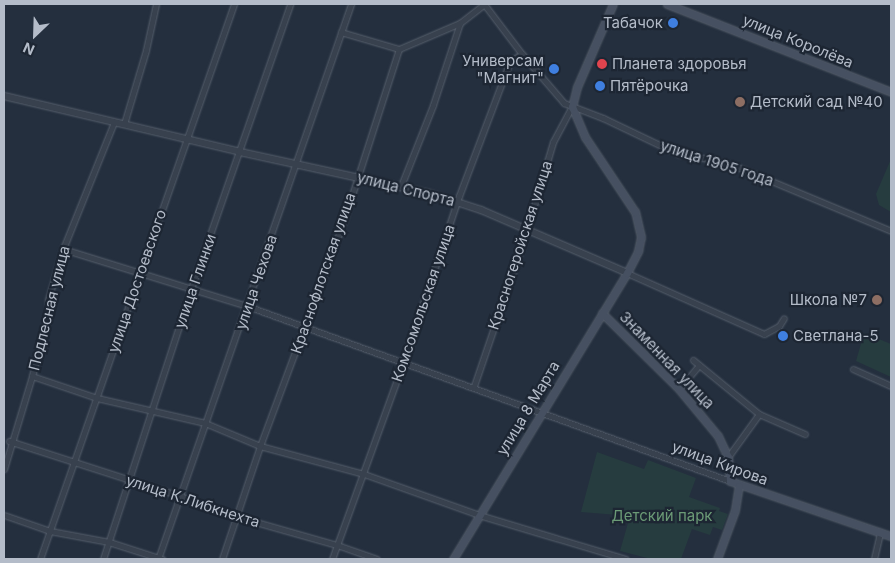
<!DOCTYPE html>
<meta charset="utf-8">
<style>
body{margin:0}
#map{position:relative;width:895px;height:563px;overflow:hidden;background:#242f3e;font-family:Inter,sans-serif}
div>[style]{position:absolute}
[style*='--x']{left:calc(var(--x)*1px);top:calc(var(--y)*1px);width:calc(var(--w)*1px);rotate:calc(var(--a)*1deg)}
.green>*{inset:0;background:#263c3f}
.roads{filter:drop-shadow(0 0 1px #565f6c) drop-shadow(0 0 1px #565f6c)}
.minor>*{height:5px;margin:-2.5px;padding:0 2.5px;transform-origin:2.5px;border-radius:2.5px;background:#38414e}
.tertiary>*{height:6px;margin:-3px;padding:0 3px;transform-origin:3px;border-radius:3px;background:#38414e}
.secondary>*{height:7px;margin:-3.5px;padding:0 3.5px;transform-origin:3.5px;border-radius:3.5px;background:#465061}
.dots>*{width:14px;height:14px;translate:-50% -50%;box-sizing:border-box;border:2px solid #1d2633;border-radius:50%}
span{translate:-50% -50%;white-space:nowrap;text-align:center;line-height:1.15;-webkit-text-stroke:4.5px #1d2633;paint-order:stroke}
.poi-label{font-size:15px;color:#b4bcc9}
.right{translate:-100% -50%;text-align:right}
.left{translate:0 -50%;text-align:left}
.street-label{font-size:15px;color:#b4bcc9}
.park-label{font-size:15px;color:#6b9a76}
.frame{position:absolute;inset:0;border:5px solid #b4bcc9;pointer-events:none}
.north{position:absolute;left:10px;top:10px;width:50px;height:50px;-webkit-text-stroke:4px #1d2633;paint-order:stroke;rotate:204deg;font-size:14px;font-weight:700;line-height:20px;text-align:center;color:#b4bcc9}
.north::after{content:'';display:block;margin:auto;width:18px;height:22px;background:#b4bcc9;clip-path:polygon(50% 0,100% 100%,50% 72%,0 100%)}
</style>
<div id="map">
<div class="green">
<div style="clip-path:polygon(891px 159px,891px 212px,879px 205px,876px 194px)"></div>
<div style="clip-path:polygon(864px 333px,891px 344px,891px 377px,856px 361px)"></div>
<div style="clip-path:polygon(597px 452px,644px 469px,648px 460px,696px 478px,689px 497px,720px 508px,719px 511px,728px 514px,722px 530px,713px 527px,710px 535px,692px 529px,681px 559px,651px 559px,620px 551px,630px 516px,581px 512px)"></div>
</div>
<div class="roads">
<div class="minor">
<div style="--x:484;--y:4;--w:63;--a:52.8"></div>
<div style="--x:522;--y:54;--w:65;--a:49.4"></div>
<div style="--x:564;--y:103;--w:42;--a:21"></div>
<div style="--x:603;--y:118;--w:83;--a:25.6"></div>
<div style="--x:678;--y:154;--w:33;--a:9"></div>
<div style="--x:711;--y:159;--w:30;--a:17"></div>
<div style="--x:740;--y:168;--w:164;--a:22.6"></div>
<div style="--x:341;--y:32;--w:60;--a:16.3"></div>
<div style="--x:124;--y:124;--w:77;--a:-73.4"></div>
<div style="--x:146;--y:50;--w:47;--a:-77.7"></div>
<div style="--x:401;--y:186;--w:87;--a:-68.4"></div>
<div style="--x:433;--y:105;--w:86;--a:-71.8"></div>
<div style="--x:460;--y:23;--w:31;--a:-38"></div>
<div style="--x:63;--y:249;--w:193;--a:17.2"></div>
<div style="--x:247;--y:306;--w:514;--a:19.92"></div>
<div style="--x:627;--y:273;--w:150;--a:24"></div>
<div style="--x:764;--y:334;--w:17;--a:-28"></div>
<div style="--x:779;--y:326;--w:9;--a:-58"></div>
<div style="--x:693;--y:360;--w:85;--a:39.3"></div>
<div style="--x:759;--y:414;--w:50;--a:23.5"></div>
<div style="--x:853;--y:369;--w:42;--a:24.1"></div>
<div style="--x:32;--y:376;--w:69;--a:18.7"></div>
<div style="--x:97;--y:398;--w:111;--a:13"></div>
<div style="--x:205;--y:423;--w:60;--a:22.7"></div>
<div style="--x:260;--y:446;--w:108;--a:15.1"></div>
<div style="--x:364;--y:474;--w:122;--a:19.6"></div>
<div style="--x:479;--y:515;--w:153;--a:16.7"></div>
<div style="--x:474;--y:386;--w:158;--a:-71.2"></div>
<div style="--x:525;--y:236;--w:98;--a:-73.4"></div>
<div style="--x:553;--y:142;--w:40;--a:-62"></div>
<div style="--x:679;--y:389;--w:31;--a:-50"></div>
<div style="--x:9;--y:441;--w:180;--a:17.8"></div>
<div style="--x:180;--y:496;--w:62;--a:19.9"></div>
<div style="--x:238;--y:517;--w:103;--a:15.8"></div>
<div style="--x:337;--y:545;--w:42;--a:19.3"></div>
<div style="--x:728;--y:457;--w:53;--a:-54.2"></div>
<div style="--x:4;--y:469;--w:97;--a:-73.2"></div>
<div style="--x:32;--y:376;--w:65;--a:-74.9"></div>
<div style="--x:49;--y:313;--w:13;--a:-94"></div>
<div style="--x:48;--y:300;--w:53;--a:-73.6"></div>
<div style="--x:63;--y:249;--w:137;--a:-68.1"></div>
<div style="--x:4;--y:515;--w:49;--a:19.2"></div>
<div style="--x:50;--y:531;--w:60;--a:10.6"></div>
<div style="--x:109;--y:542;--w:56;--a:17.8"></div>
<div style="--x:40;--y:559;--w:588;--a:-70.73"></div>
<div style="--x:103;--y:559;--w:284;--a:-71.9"></div>
<div style="--x:191;--y:289;--w:302;--a:-70.8"></div>
<div style="--x:158;--y:559;--w:588;--a:-70.82"></div>
<div style="--x:222;--y:559;--w:119;--a:-71.4"></div>
<div style="--x:260;--y:446;--w:244;--a:-69.6"></div>
<div style="--x:345;--y:217;--w:176;--a:-72.2"></div>
<div style="--x:399;--y:49;--w:66;--a:-23.1"></div>
<div style="--x:332;--y:559;--w:208;--a:-70.1"></div>
<div style="--x:403;--y:363;--w:176;--a:-71.5"></div>
<div style="--x:459;--y:196;--w:144;--a:-69.3"></div>
<div style="--x:510;--y:61;--w:14;--a:-30"></div>
<div style="--x:874;--y:559;--w:28;--a:-77"></div>
</div>
<div class="tertiary">
<div style="--x:4;--y:96;--w:243;--a:13.3"></div>
<div style="--x:240;--y:152;--w:197;--a:12.3"></div>
<div style="--x:432;--y:194;--w:52;--a:18.1"></div>
<div style="--x:481;--y:210;--w:159;--a:23.3"></div>
</div>
<div class="secondary">
<div style="--x:667;--y:4;--w:241;--a:21.4"></div>
<div style="--x:602;--y:313;--w:108;--a:44.6"></div>
<div style="--x:679;--y:389;--w:61;--a:50.3"></div>
<div style="--x:718;--y:436;--w:23;--a:65"></div>
<div style="--x:728;--y:457;--w:24;--a:85"></div>
<div style="--x:730;--y:481;--w:170;--a:18.9"></div>
<div style="--x:453;--y:559;--w:335;--a:-58.7"></div>
<div style="--x:627;--y:273;--w:25;--a:-63"></div>
<div style="--x:638;--y:251;--w:14;--a:-78"></div>
<div style="--x:641;--y:237;--w:26;--a:-103"></div>
<div style="--x:635;--y:212;--w:90;--a:-123.7"></div>
<div style="--x:585;--y:137;--w:33;--a:-113"></div>
<div style="--x:572;--y:107;--w:21;--a:-76"></div>
<div style="--x:577;--y:87;--w:90;--a:-66.6"></div>
<div style="--x:717;--y:559;--w:52;--a:-69.8"></div>
<div style="--x:735;--y:510;--w:24;--a:-81"></div>
</div>
</div>
<div class="dots">
<div style="left:673px;top:23px;background:#3f7fe0"></div>
<div style="left:602px;top:64px;background:#e0444e"></div>
<div style="left:554px;top:69px;background:#3f7fe0"></div>
<div style="left:600px;top:86px;background:#3f7fe0"></div>
<div style="left:740px;top:102px;background:#8d6e63"></div>
<div style="left:877px;top:300px;background:#8d6e63"></div>
<div style="left:783px;top:336px;background:#3f7fe0"></div>
</div>
<div class="poi-label">
<span class="right" style="left:663px;top:23px">Табачок</span>
<span class="right" style="left:544px;top:69px">Универсам<br>"Магнит"</span>
<span class="left" style="left:612px;top:64px">Планета здоровья</span>
<span class="left" style="left:610px;top:86px">Пятёрочка</span>
<span class="left" style="left:750px;top:102px">Детский сад №40</span>
<span class="right" style="left:867px;top:300px">Школа №7</span>
<span class="left" style="left:793px;top:336px">Светлана-5</span>
</div>
<div class="street-label">
<span style="left:798px;top:41px;rotate:22deg">улица Королёва</span>
<span style="left:717px;top:163px;rotate:18deg">улица 1905 года</span>
<span style="left:406px;top:189px;rotate:14deg">улица Спорта</span>
<span style="left:520px;top:245px;rotate:-72deg">Красногеройская улица</span>
<span style="left:323px;top:273px;rotate:-71deg">Краснофлотская улица</span>
<span style="left:137px;top:281px;rotate:-71deg">улица Достоевского</span>
<span style="left:195px;top:281px;rotate:-71deg">улица Глинки</span>
<span style="left:256px;top:282px;rotate:-71deg">улица Чехова</span>
<span style="left:423px;top:303px;rotate:-71deg">Комсомольская улица</span>
<span style="left:49px;top:308px;rotate:-76deg">Подлесная улица</span>
<span style="left:667px;top:360px;rotate:46deg">Знаменная улица</span>
<span style="left:528px;top:408px;rotate:-59deg">улица 8 Марта</span>
<span style="left:720px;top:463px;rotate:20deg">улица Кирова</span>
<span style="left:193px;top:501px;rotate:18deg">улица К.Либкнехта</span>
</div>
<div class="park-label">
<span style="left:662px;top:516px">Детский парк</span>
</div>
<div class="frame"></div>
<div class="north">N</div>
</div>
